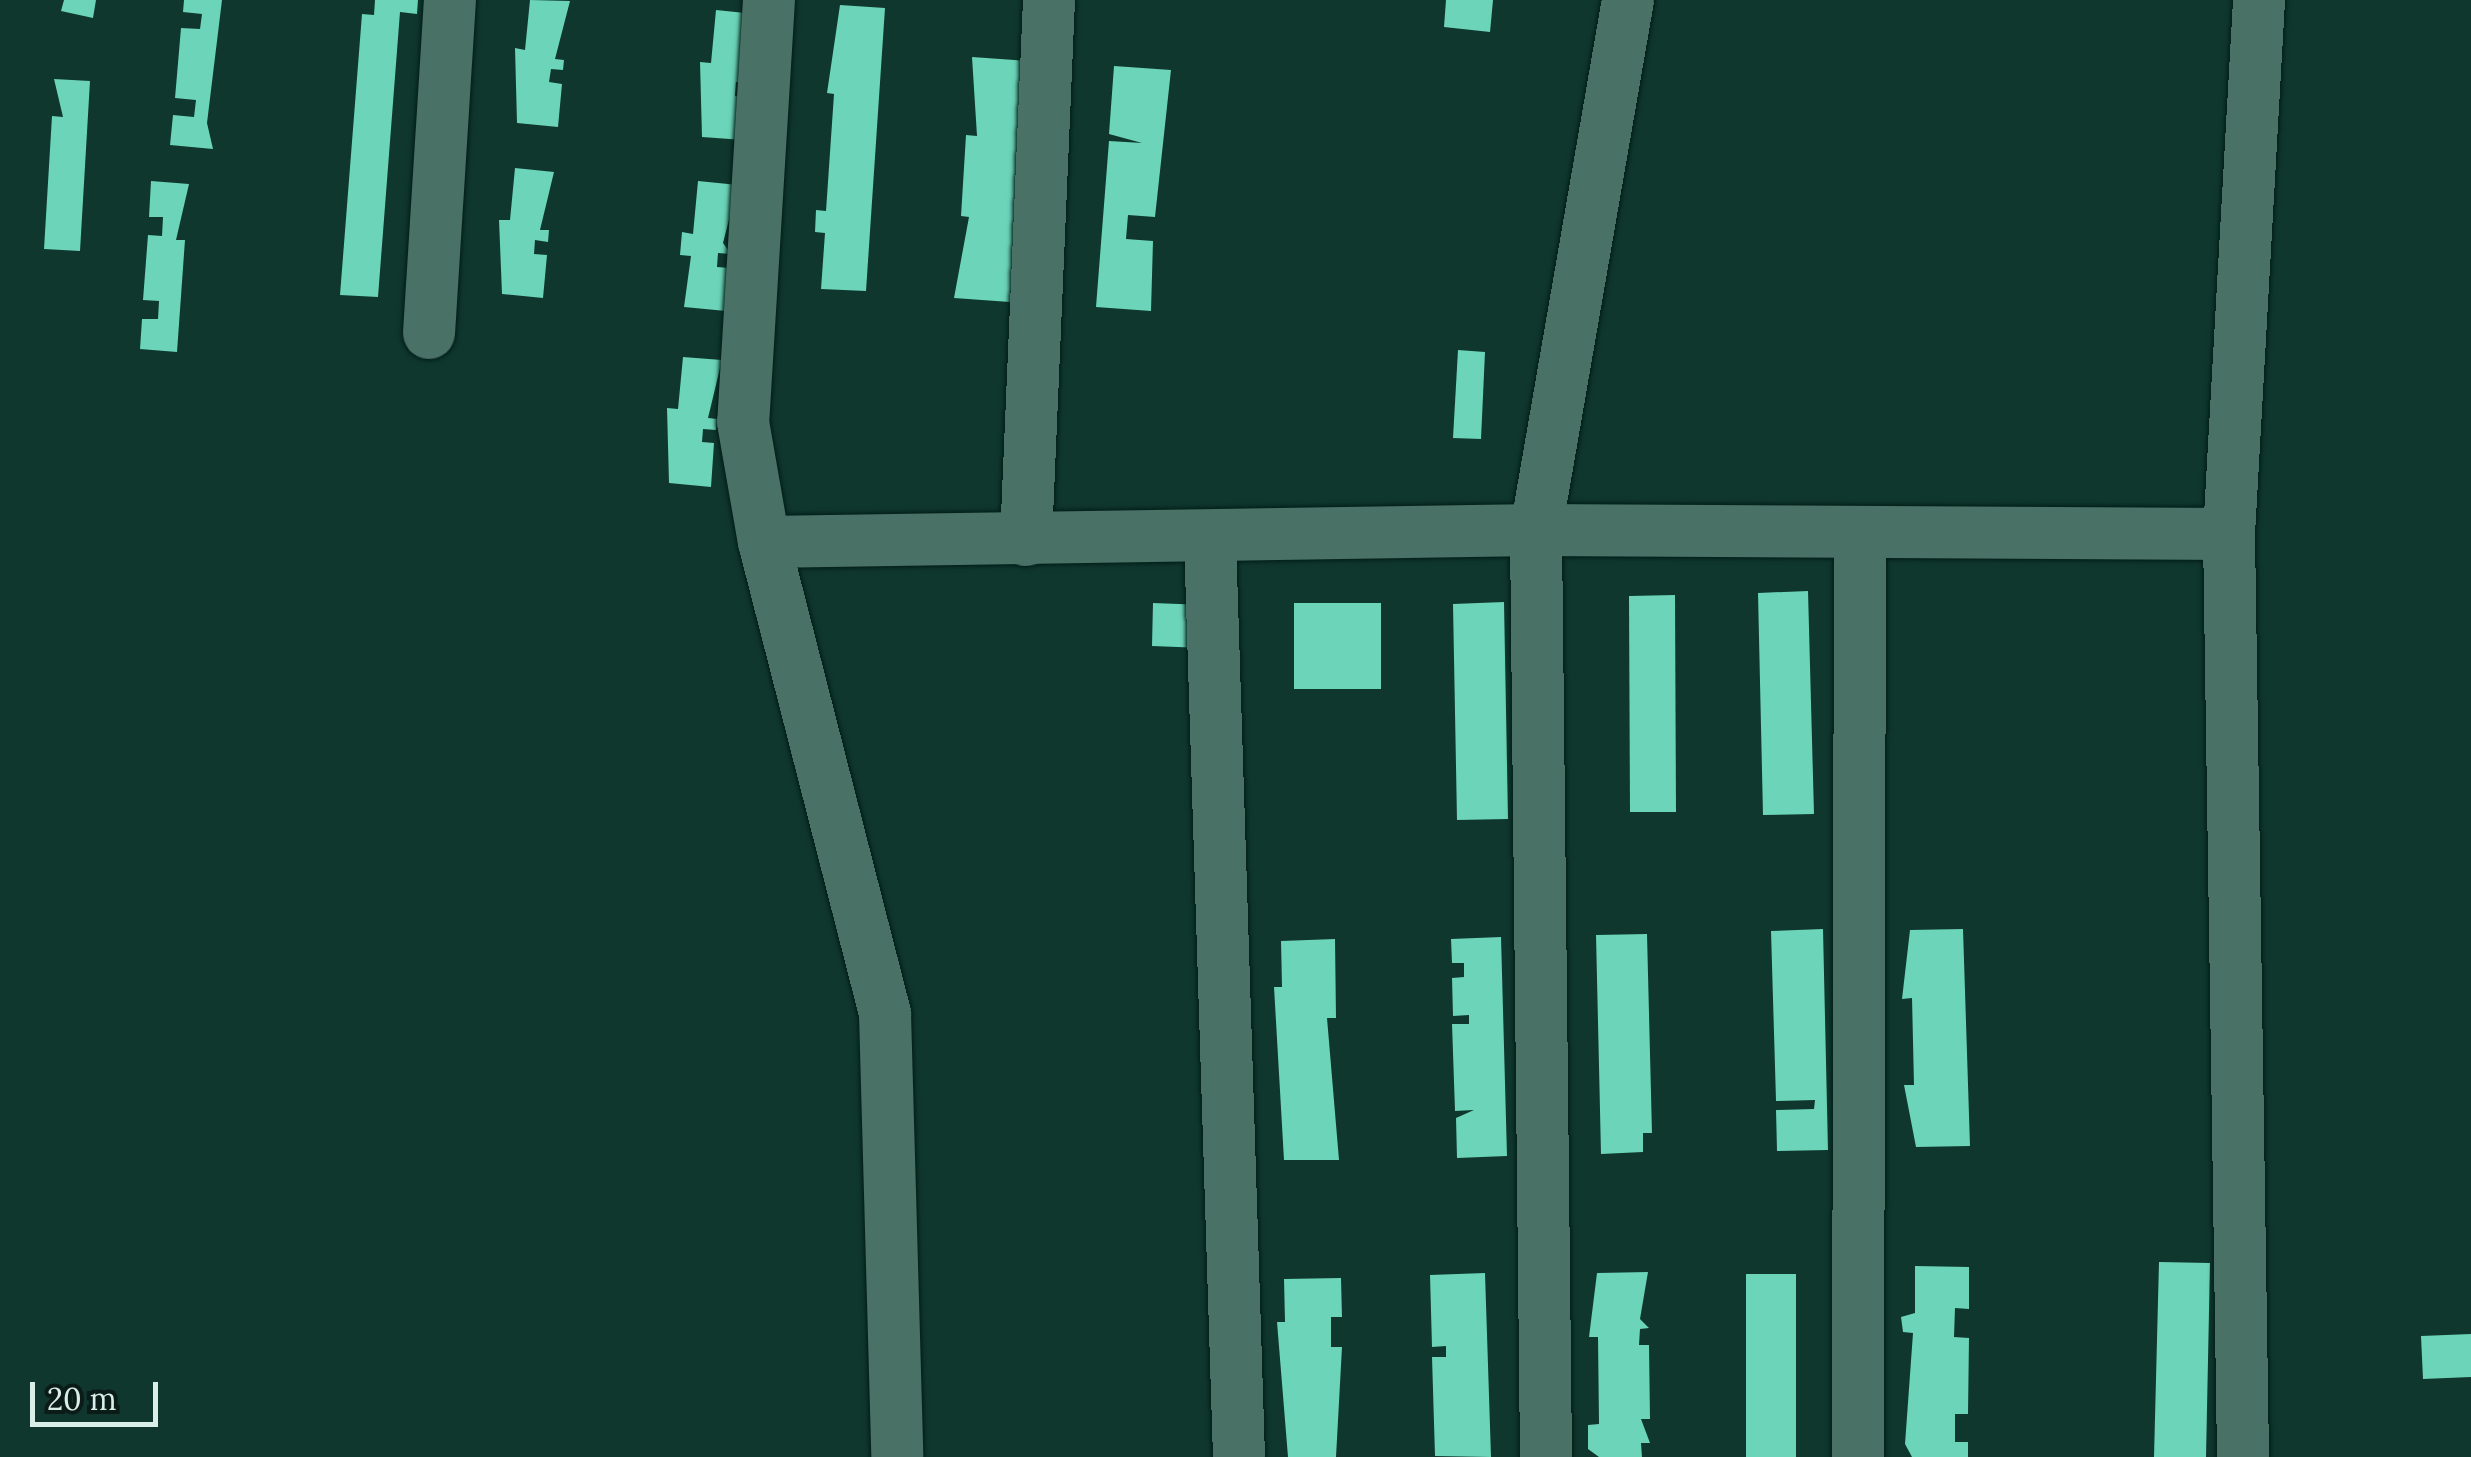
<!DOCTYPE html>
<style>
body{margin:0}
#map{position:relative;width:2471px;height:1457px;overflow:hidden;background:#0f372e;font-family:Lora,serif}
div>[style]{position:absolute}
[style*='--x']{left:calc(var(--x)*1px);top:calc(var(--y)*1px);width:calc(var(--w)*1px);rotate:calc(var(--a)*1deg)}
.building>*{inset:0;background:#6bd4b9}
.roads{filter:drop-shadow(0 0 2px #001d16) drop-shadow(0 0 2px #001d16)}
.minor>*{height:52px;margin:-26px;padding:0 26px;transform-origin:26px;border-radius:26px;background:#497166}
span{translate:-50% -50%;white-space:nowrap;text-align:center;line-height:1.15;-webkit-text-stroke:10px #0b1b17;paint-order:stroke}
.scale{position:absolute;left:30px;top:1382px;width:128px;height:45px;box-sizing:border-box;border:5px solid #d8eee7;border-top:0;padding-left:12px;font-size:30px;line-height:35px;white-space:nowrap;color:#d8eee7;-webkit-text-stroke:8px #0b1b17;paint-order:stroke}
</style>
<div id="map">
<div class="building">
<div style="clip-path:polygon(64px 0,96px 0,93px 18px,61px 11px)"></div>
<div style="clip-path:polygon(184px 0,222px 0,207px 123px,213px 149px,170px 145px,173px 115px,194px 117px,196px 100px,175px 98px,181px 28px,200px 29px,202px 14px,183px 12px)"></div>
<div style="clip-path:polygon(375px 0,418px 0,417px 14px,400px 12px,378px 297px,340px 295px,362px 14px,374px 15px)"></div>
<div style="clip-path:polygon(530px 0,570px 1px,555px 59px,564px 60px,563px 70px,551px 69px,549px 82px,562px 84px,558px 127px,517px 123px,515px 48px,525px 50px)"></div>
<div style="clip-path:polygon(1446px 0,1493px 0,1490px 32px,1444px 27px)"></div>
<div style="clip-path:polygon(840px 5px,885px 8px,866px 291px,821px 289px,825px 233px,815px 232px,816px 210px,826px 211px,834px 94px,827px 93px)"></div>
<div style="clip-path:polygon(716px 10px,755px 14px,749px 83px,736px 82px,735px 96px,748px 98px,744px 140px,702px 137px,700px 62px,711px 63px)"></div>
<div style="clip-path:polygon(972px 57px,1027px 61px,1010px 302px,954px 298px,969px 217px,961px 216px,966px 135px,977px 136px)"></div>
<div style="clip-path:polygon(1114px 66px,1171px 70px,1155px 217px,1128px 215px,1126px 239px,1153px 241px,1151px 311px,1096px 307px,1109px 141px,1142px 143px,1109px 134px)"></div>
<div style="clip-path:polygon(54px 79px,90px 81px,80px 251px,44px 249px,52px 116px,63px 117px)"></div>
<div style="clip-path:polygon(515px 168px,554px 172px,540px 230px,549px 230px,548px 242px,535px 240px,534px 254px,547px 255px,543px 298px,502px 294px,499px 220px,510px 220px)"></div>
<div style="clip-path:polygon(151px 181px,189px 184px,176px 240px,185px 240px,177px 352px,140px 349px,142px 319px,158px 319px,159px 301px,143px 300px,148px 235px,162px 236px,163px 217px,149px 217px)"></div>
<div style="clip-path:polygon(698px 181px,738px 185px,723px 243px,731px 254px,718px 253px,717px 267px,730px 268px,726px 311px,684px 307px,691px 256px,680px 255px,682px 232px,693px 234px)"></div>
<div style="clip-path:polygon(1458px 350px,1485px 352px,1481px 439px,1453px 438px)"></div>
<div style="clip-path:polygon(683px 357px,722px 360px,708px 418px,717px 419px,716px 430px,703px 429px,702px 442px,714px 443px,711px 487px,669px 483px,667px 408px,678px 409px)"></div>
<div style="clip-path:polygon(1808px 591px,1814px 814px,1763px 815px,1758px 593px)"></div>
<div style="clip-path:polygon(1675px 595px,1676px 812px,1630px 812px,1629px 596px)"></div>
<div style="clip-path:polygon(1504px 602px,1508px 819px,1457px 820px,1453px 604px)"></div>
<div style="clip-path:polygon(1153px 603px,1205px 605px,1203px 648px,1152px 646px)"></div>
<div style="clip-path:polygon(1294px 603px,1381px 603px,1381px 689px,1294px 689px)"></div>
<div style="clip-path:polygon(1823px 929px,1828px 1150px,1777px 1151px,1776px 1110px,1814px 1109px,1815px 1100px,1776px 1101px,1771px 931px)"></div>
<div style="clip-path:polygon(1963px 929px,1970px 1146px,1916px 1147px,1904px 1085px,1914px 1085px,1912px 998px,1902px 999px,1910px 930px)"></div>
<div style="clip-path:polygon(1647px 934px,1652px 1133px,1643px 1133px,1643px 1152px,1601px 1154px,1596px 935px)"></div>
<div style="clip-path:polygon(1501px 937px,1507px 1156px,1457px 1158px,1456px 1118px,1474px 1110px,1455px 1111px,1452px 1024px,1469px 1024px,1469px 1015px,1453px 1016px,1452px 978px,1464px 977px,1464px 963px,1452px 963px,1451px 939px)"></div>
<div style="clip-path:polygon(1335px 939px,1336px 1018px,1327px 1018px,1339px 1160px,1284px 1160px,1274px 987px,1282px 987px,1281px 941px)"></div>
<div style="clip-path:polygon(2159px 1262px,2210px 1263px,2206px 1457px,2154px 1457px)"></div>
<div style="clip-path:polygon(1915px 1266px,1969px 1267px,1969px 1309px,1955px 1308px,1954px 1337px,1969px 1338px,1968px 1414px,1955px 1414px,1955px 1442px,1968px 1442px,1968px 1457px,1912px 1457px,1905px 1444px,1913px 1333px,1903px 1332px,1901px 1317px,1915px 1313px)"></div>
<div style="clip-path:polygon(1648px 1272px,1640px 1319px,1649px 1328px,1640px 1329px,1639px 1345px,1649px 1345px,1650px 1419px,1641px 1419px,1650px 1443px,1641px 1443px,1642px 1457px,1599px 1457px,1588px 1449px,1588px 1425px,1599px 1424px,1598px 1337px,1589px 1337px,1597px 1273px)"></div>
<div style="clip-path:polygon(1485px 1273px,1491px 1457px,1435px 1456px,1432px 1357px,1446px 1357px,1446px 1346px,1432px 1347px,1430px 1275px)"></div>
<div style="clip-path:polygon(1746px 1274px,1796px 1274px,1796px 1457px,1746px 1457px)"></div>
<div style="clip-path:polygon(1341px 1278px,1342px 1317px,1331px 1317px,1331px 1347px,1342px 1347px,1336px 1457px,1288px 1457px,1277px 1322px,1285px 1322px,1284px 1279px)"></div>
<div style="clip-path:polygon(2471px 1334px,2471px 1377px,2423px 1379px,2421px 1336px)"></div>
</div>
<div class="roads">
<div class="minor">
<div style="--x:769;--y:0;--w:423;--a:93.5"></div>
<div style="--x:743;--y:422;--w:122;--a:80.1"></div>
<div style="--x:764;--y:542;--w:487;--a:75.6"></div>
<div style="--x:885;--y:1014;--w:443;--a:88.4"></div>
<div style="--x:429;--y:333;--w:334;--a:-86.4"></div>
<div style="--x:2229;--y:534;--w:535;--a:-86.78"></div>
<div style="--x:1210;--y:539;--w:918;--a:88.19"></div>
<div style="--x:1026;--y:540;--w:540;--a:-87.56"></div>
<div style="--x:764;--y:542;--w:772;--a:-0.89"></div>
<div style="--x:1536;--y:530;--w:693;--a:0.33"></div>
<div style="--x:2229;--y:534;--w:923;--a:89.13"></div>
<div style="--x:1546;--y:1457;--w:927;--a:-90.62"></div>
<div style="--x:1536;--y:530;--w:538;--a:-80.15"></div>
<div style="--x:1858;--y:1457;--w:922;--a:-89.88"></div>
</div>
</div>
<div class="scale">20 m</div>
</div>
